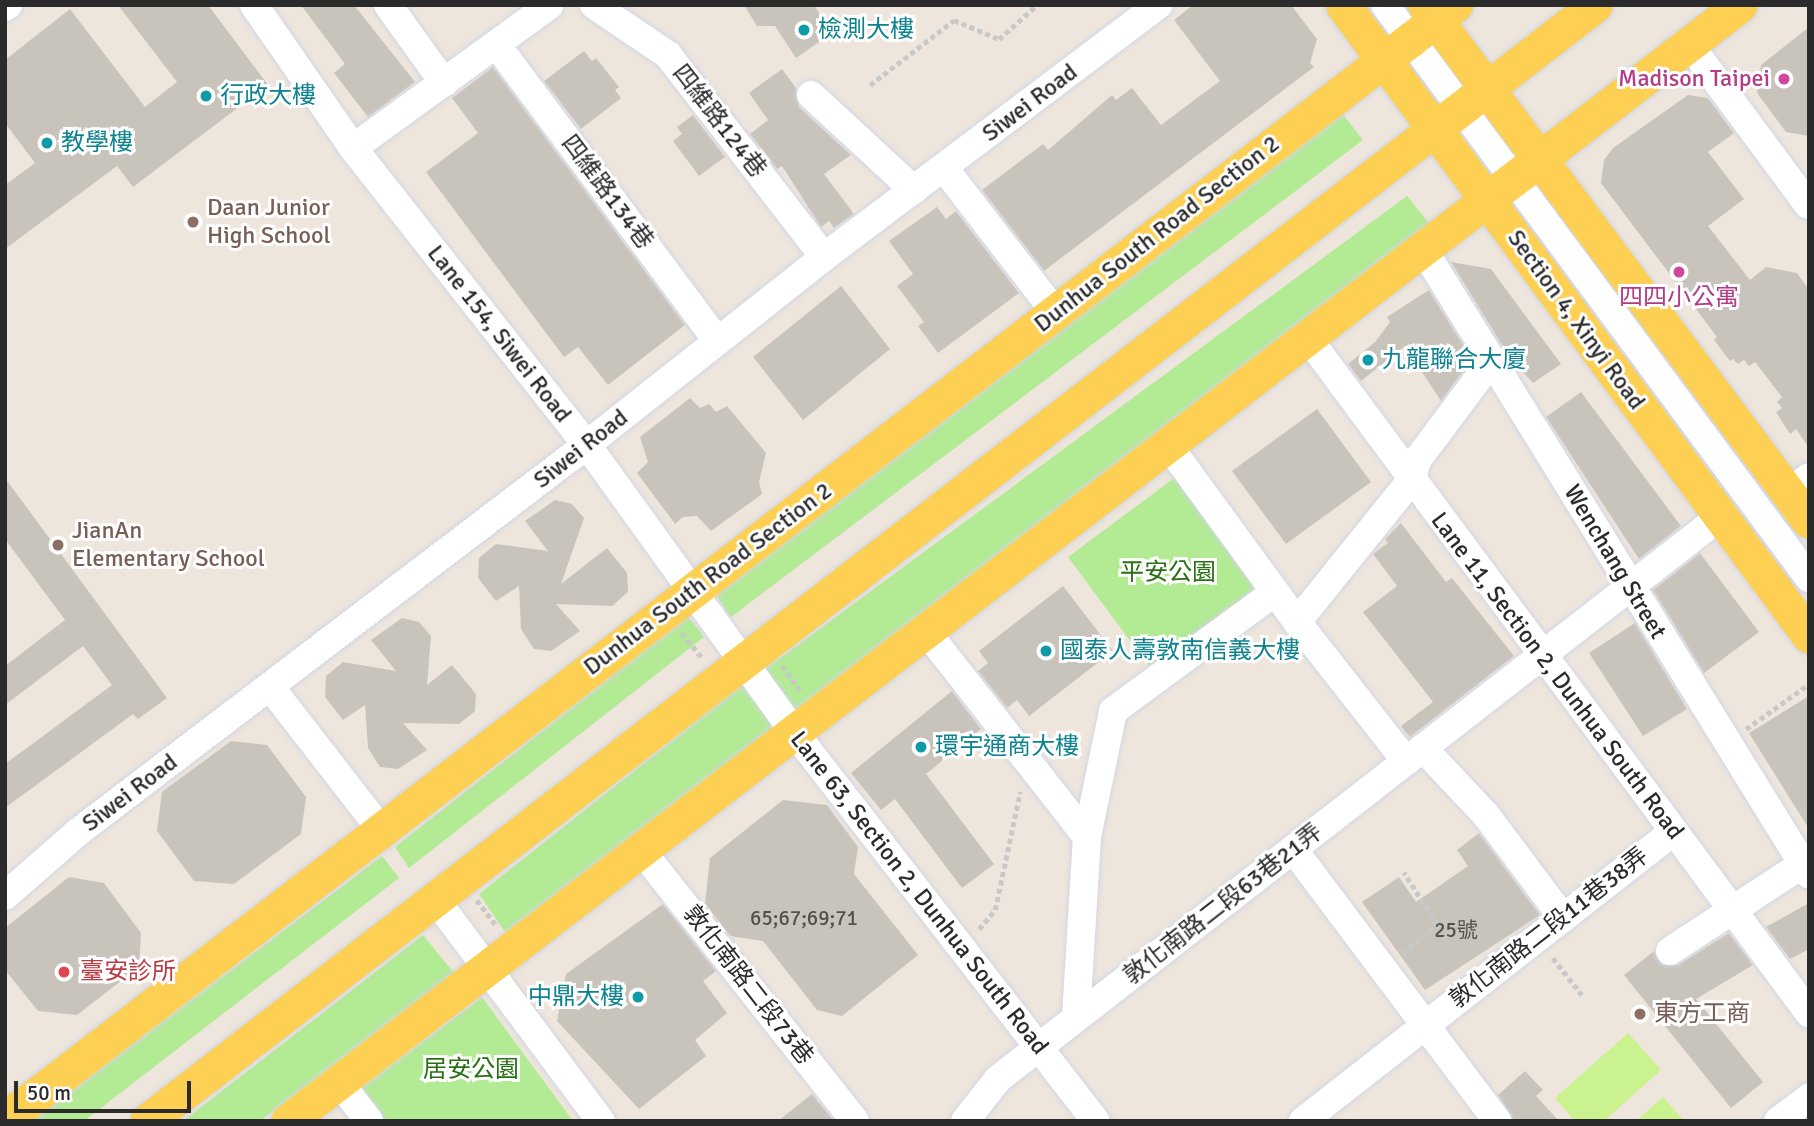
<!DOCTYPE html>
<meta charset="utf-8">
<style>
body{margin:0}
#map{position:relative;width:1814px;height:1126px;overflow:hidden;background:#eee6dc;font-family:Signika,"Noto Sans TC",sans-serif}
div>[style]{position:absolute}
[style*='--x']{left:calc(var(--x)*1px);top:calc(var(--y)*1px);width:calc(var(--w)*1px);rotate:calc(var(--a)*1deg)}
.green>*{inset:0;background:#b3ea94}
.pitch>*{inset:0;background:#caf28f}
.building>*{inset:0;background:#c9c4bb}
.path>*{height:4.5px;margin-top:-2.25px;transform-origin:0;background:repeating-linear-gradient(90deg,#c8c8c8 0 5px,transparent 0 8.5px)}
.roads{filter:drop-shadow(0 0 2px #d1d6e5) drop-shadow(0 0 2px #d1d6e5)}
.minor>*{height:28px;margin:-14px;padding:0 14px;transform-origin:14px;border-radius:14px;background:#fff}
.major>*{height:35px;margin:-17.5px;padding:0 17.5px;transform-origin:17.5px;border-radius:17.5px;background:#fdd053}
.dots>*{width:19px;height:19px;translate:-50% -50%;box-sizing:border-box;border:4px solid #fff;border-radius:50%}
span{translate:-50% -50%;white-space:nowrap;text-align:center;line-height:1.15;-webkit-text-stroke:6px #fff;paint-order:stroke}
.number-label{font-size:21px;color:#52514f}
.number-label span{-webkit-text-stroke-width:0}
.culture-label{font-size:24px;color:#0d838f}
.left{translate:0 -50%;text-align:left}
.right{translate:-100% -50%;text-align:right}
.hotel-label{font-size:24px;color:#b23c85}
.street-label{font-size:24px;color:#2b2b2b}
.education-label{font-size:24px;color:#785e54}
.park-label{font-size:24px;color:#297014}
.health-label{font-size:24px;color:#be3a42}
.frame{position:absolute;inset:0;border:7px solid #2b2b2b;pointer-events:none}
.scale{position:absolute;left:14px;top:1081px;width:177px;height:32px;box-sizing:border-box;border:4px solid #2b2b2b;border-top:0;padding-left:9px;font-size:21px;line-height:24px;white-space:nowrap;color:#2b2b2b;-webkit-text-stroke:5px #fff;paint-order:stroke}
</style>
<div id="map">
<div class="green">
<div style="clip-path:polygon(1341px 112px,1363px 140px,731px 617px,716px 595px)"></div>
<div style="clip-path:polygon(1407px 196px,1430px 224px,798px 713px,761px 672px)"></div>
<div style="clip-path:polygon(1181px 473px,1267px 589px,1154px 673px,1068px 557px)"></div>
<div style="clip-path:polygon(688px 616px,704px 637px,409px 868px,395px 847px)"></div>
<div style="clip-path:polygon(742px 685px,779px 728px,505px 932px,479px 894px)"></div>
<div style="clip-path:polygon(382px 856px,399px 878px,84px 1121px,31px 1121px)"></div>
<div style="clip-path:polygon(423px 935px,454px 973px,260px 1121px,183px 1121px)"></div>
<div style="clip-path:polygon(482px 997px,573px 1121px,381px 1121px,357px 1091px)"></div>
</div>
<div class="pitch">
<div style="clip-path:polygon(1628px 1033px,1661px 1070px,1604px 1121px,1575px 1121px,1555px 1098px)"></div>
<div style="clip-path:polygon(1663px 1097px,1684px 1121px,1636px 1121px)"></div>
</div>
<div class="building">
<div style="clip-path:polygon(118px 5px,208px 5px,268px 85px,133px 187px,117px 166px,5px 249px,5px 185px,35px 163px,5px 123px,5px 60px,70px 9px,145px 107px,177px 82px)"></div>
<div style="clip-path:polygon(301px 5px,354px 5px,415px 82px,368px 117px,334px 73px,345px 64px)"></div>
<div style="clip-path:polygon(744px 5px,814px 5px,832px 33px,796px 58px,775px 26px,757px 26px)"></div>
<div style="clip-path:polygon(1193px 5px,1291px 5px,1317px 39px,1310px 63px,1314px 67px,1044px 271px,982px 190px,1043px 144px,1048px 150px,1112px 95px,1116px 100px,1132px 88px,1161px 125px,1220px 81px,1174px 20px)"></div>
<div style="clip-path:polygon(1809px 27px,1809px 136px,1786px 132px,1757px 93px,1761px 65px)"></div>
<div style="clip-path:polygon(584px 51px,592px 61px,596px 58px,619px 87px,615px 90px,621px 98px,581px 129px,544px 81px)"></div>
<div style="clip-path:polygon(493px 67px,685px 325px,608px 385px,578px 347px,564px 357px,426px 172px,478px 133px,452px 98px)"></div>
<div style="clip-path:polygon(782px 69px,796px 88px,799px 107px,851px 155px,824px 174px,854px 214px,834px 228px,829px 221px,821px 227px,782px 166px,777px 169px,750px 134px,768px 120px,749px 93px)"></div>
<div style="clip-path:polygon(1688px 95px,1708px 98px,1734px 133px,1708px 152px,1744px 199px,1708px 226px,1750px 280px,1766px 267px,1797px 273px,1809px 290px,1809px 448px,1796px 429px,1790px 434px,1776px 412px,1782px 408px,1777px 402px,1782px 397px,1755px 362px,1749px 366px,1744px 360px,1738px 364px,1733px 359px,1730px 361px,1714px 340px,1717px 337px,1601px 183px,1604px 160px,1613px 148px)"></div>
<div style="clip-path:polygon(693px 115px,725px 157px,699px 176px,673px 141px,682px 134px,677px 127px)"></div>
<div style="clip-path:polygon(937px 207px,946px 219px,956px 211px,1019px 293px,938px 353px,918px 326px,924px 322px,897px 286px,913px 274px,889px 241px)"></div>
<div style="clip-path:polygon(1451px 262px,1491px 269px,1561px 364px,1533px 383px,1511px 360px)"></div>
<div style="clip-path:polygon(841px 286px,890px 349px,803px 420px,753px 357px)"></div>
<div style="clip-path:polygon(1429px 290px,1472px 359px,1441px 401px,1405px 346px,1361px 381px,1348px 364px,1375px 342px,1390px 322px,1387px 317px)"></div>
<div style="clip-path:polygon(1581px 392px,1681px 526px,1639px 559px,1546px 417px)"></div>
<div style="clip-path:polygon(690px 398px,700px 408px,709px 404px,716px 412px,727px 406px,766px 453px,759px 482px,762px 494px,711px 531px,697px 516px,683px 517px,675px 524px,637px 473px,648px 462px,640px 437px)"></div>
<div style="clip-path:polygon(1317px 409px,1371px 482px,1286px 544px,1232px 471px)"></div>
<div style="clip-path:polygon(5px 478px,167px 698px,138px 719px,133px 714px,5px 808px,5px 764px,112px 685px,83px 646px,5px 705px,5px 666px,65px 620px,5px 539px)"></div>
<div style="clip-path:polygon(555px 500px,572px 504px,584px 518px,561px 584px,607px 548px,627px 573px,628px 592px,612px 606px,556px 604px,580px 631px,551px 651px,534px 649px,521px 629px,519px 586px,496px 601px,478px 578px,479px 558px,496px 544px,548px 551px,525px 521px)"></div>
<div style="clip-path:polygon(1401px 523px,1446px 582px,1452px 578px,1514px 656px,1410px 737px,1401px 726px,1433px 702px,1363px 612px,1397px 586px,1373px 554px,1388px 543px,1385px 539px)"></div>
<div style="clip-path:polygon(1700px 553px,1759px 632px,1704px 673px,1653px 590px)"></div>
<div style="clip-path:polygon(1063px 586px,1113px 651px,1029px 716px,1017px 700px,1007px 708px,978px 671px,988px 663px,979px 651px)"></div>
<div style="clip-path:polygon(402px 618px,419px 622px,431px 636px,427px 685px,452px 665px,476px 694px,475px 711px,459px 724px,403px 723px,427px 750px,398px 769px,380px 767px,368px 748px,365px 705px,343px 720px,325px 697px,326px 676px,343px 662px,396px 671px,371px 640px)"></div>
<div style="clip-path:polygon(1635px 623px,1687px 709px,1643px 736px,1589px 653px)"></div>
<div style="clip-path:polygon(952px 691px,981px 729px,926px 774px,994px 864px,962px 888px,895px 799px,881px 810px,851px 773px)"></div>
<div style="clip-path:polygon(1809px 696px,1809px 829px,1749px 733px)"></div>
<div style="clip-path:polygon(231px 741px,267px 745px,306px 797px,301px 834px,234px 884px,194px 881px,157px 831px,162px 792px)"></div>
<div style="clip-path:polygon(783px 800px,827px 805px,858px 847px,854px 874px,918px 955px,842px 1016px,817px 1010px,763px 941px,730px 936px,705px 904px,710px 858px)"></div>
<div style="clip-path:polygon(1479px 833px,1540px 915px,1425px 990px,1362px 902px,1399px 877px,1416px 902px,1468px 866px,1457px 850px)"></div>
<div style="clip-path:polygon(69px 877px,104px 883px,141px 933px,139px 967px,77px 1015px,38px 1011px,5px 970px,5px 928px)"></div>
<div style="clip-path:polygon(1809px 903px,1809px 949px,1790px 959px,1766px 927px)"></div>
<div style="clip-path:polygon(663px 904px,716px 971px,703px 981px,727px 1013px,695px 1040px,706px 1056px,639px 1109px,557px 1021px,566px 974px)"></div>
<div style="clip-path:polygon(1729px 933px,1753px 965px,1696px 999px,1763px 1082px,1731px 1108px,1624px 975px,1654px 951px,1662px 965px,1678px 965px)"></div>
<div style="clip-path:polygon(1525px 1071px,1543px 1090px,1536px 1096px,1559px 1121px,1513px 1119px,1498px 1095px)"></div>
<div style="clip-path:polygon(812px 1094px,834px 1121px,778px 1121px)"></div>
</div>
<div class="path">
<div style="--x:870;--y:85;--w:106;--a:-37.7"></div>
<div style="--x:954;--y:20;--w:49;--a:22.9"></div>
<div style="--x:999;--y:39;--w:51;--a:-41.8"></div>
<div style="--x:682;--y:633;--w:33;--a:51"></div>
<div style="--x:782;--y:666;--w:34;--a:53"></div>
<div style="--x:1746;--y:729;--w:77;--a:-35.5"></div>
<div style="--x:477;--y:900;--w:34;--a:53"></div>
<div style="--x:979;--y:929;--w:25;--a:-50"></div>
<div style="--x:995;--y:910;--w:121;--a:-78"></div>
<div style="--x:1402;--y:953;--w:45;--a:-38.7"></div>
<div style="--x:1437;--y:925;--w:62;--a:-122.4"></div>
<div style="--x:1553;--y:958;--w:47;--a:51.9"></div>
</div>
<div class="roads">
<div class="minor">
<div style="--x:254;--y:5;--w:174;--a:55.3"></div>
<div style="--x:353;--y:148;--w:378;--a:51.8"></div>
<div style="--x:587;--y:445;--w:354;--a:54.2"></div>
<div style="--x:794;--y:732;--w:492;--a:52.2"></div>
<div style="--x:388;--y:5;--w:96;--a:54.3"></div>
<div style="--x:594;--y:5;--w:89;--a:34"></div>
<div style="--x:668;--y:55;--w:255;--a:52.3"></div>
<div style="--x:1385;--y:5;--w:713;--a:53.5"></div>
<div style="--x:5;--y:7;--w:4;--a:-34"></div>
<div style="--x:496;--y:44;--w:369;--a:53.3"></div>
<div style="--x:1689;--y:44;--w:200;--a:53.5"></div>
<div style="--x:811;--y:95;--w:140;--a:42.7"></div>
<div style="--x:353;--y:148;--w:243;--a:-36"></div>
<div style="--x:944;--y:168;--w:182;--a:52.4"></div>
<div style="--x:1423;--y:249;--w:735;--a:58.3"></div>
<div style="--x:1308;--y:338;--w:841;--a:53.42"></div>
<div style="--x:1168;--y:445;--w:219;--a:53.9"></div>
<div style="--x:1297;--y:622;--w:177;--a:51.9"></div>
<div style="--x:1788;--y:493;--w:26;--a:-37"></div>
<div style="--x:1297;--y:622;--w:182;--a:-51.2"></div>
<div style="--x:1411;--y:480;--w:22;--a:-72"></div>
<div style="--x:1418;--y:459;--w:124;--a:-53.2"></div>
<div style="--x:926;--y:631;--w:261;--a:52"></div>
<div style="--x:271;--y:688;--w:180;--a:52.2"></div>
<div style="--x:1423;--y:748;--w:92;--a:46.8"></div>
<div style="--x:1486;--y:815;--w:129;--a:53.2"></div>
<div style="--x:1293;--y:849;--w:340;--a:53.1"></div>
<div style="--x:641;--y:850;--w:345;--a:51.7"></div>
<div style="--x:5;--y:896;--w:97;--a:-41.2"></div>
<div style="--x:78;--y:832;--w:619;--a:-37.26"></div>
<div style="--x:571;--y:457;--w:323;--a:-38.3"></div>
<div style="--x:824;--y:257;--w:419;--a:-37"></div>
<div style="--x:436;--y:900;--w:276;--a:53.3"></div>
<div style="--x:1670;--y:951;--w:159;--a:-33.2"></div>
<div style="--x:1076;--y:1017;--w:180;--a:-86.5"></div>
<div style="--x:1087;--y:837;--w:129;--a:-78.3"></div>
<div style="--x:1113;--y:711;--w:201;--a:-36.3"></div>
<div style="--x:339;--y:1082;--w:49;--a:52.4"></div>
<div style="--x:965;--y:1121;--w:53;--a:-51.8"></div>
<div style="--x:998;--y:1079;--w:916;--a:-37.91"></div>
<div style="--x:1303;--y:1121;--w:469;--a:-38"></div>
<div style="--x:1778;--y:1121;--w:39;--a:-37"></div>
</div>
<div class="major">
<div style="--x:1343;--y:5;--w:784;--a:53.55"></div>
<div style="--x:1425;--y:5;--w:643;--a:53.34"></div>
<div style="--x:5;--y:1119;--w:1829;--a:-37.53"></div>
<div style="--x:147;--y:1121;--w:1828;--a:-37.62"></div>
<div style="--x:288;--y:1121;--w:1831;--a:-37.55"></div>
</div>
</div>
<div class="dots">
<div style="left:804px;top:30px;background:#0f9aa8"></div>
<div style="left:1784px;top:79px;background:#d1479c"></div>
<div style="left:206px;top:96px;background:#0f9aa8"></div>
<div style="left:47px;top:143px;background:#0f9aa8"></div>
<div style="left:193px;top:222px;background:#8d6e63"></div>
<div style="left:1679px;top:272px;background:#d1479c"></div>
<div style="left:1368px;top:360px;background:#0f9aa8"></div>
<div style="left:58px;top:545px;background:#8d6e63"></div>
<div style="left:1046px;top:651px;background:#0f9aa8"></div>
<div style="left:921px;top:747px;background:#0f9aa8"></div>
<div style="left:64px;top:972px;background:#e0444e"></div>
<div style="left:638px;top:997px;background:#0f9aa8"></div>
<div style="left:1640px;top:1014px;background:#8d6e63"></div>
</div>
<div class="number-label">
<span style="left:804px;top:918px">65;67;69;71</span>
<span style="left:1456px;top:930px">25號</span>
</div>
<div class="culture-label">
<span class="left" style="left:818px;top:30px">檢測大樓</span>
<span class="left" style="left:220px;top:96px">行政大樓</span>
<span class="left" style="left:61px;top:143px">教學樓</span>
<span class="left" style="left:1382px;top:360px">九龍聯合大廈</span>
<span class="left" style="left:1060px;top:651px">國泰人壽敦南信義大樓</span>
<span class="left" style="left:935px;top:747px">環宇通商大樓</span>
<span class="right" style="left:624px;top:997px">中鼎大樓</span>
</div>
<div class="hotel-label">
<span class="right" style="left:1770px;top:79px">Madison Taipei</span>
<span style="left:1679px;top:298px">四四小公寓</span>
</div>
<div class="street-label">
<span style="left:1030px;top:103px;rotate:-37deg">Siwei Road</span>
<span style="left:719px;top:121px;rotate:52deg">四維路124巷</span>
<span style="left:607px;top:192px;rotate:53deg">四維路134巷</span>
<span style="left:1157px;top:234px;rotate:-38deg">Dunhua South Road Section 2</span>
<span style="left:1576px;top:320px;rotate:54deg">Section 4, Xinyi Road</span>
<span style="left:499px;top:334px;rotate:52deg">Lane 154, Siwei Road</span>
<span style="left:581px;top:449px;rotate:-38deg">Siwei Road</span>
<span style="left:1615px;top:562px;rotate:59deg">Wenchang Street</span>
<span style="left:708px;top:579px;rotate:-37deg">Dunhua South Road Section 2</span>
<span style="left:1557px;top:676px;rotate:53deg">Lane 11, Section 2, Dunhua South Road</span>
<span style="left:130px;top:793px;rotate:-37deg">Siwei Road</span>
<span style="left:919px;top:893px;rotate:52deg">Lane 63, Section 2, Dunhua South Road</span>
<span style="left:1223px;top:904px;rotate:-38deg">敦化南路二段63巷21弄</span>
<span style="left:1549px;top:928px;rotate:-38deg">敦化南路二段11巷38弄</span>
<span style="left:748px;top:985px;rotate:52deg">敦化南路二段73巷</span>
</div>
<div class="education-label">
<span class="left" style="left:207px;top:222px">Daan Junior<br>High School</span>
<span class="left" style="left:72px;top:545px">JianAn<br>Elementary School</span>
<span class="left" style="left:1654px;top:1014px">東方工商</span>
</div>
<div class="park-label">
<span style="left:1168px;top:573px">平安公園</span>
<span style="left:471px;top:1070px">居安公園</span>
</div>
<div class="health-label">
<span class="left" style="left:80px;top:972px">臺安診所</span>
</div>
<div class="frame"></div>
<div class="scale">50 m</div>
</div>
